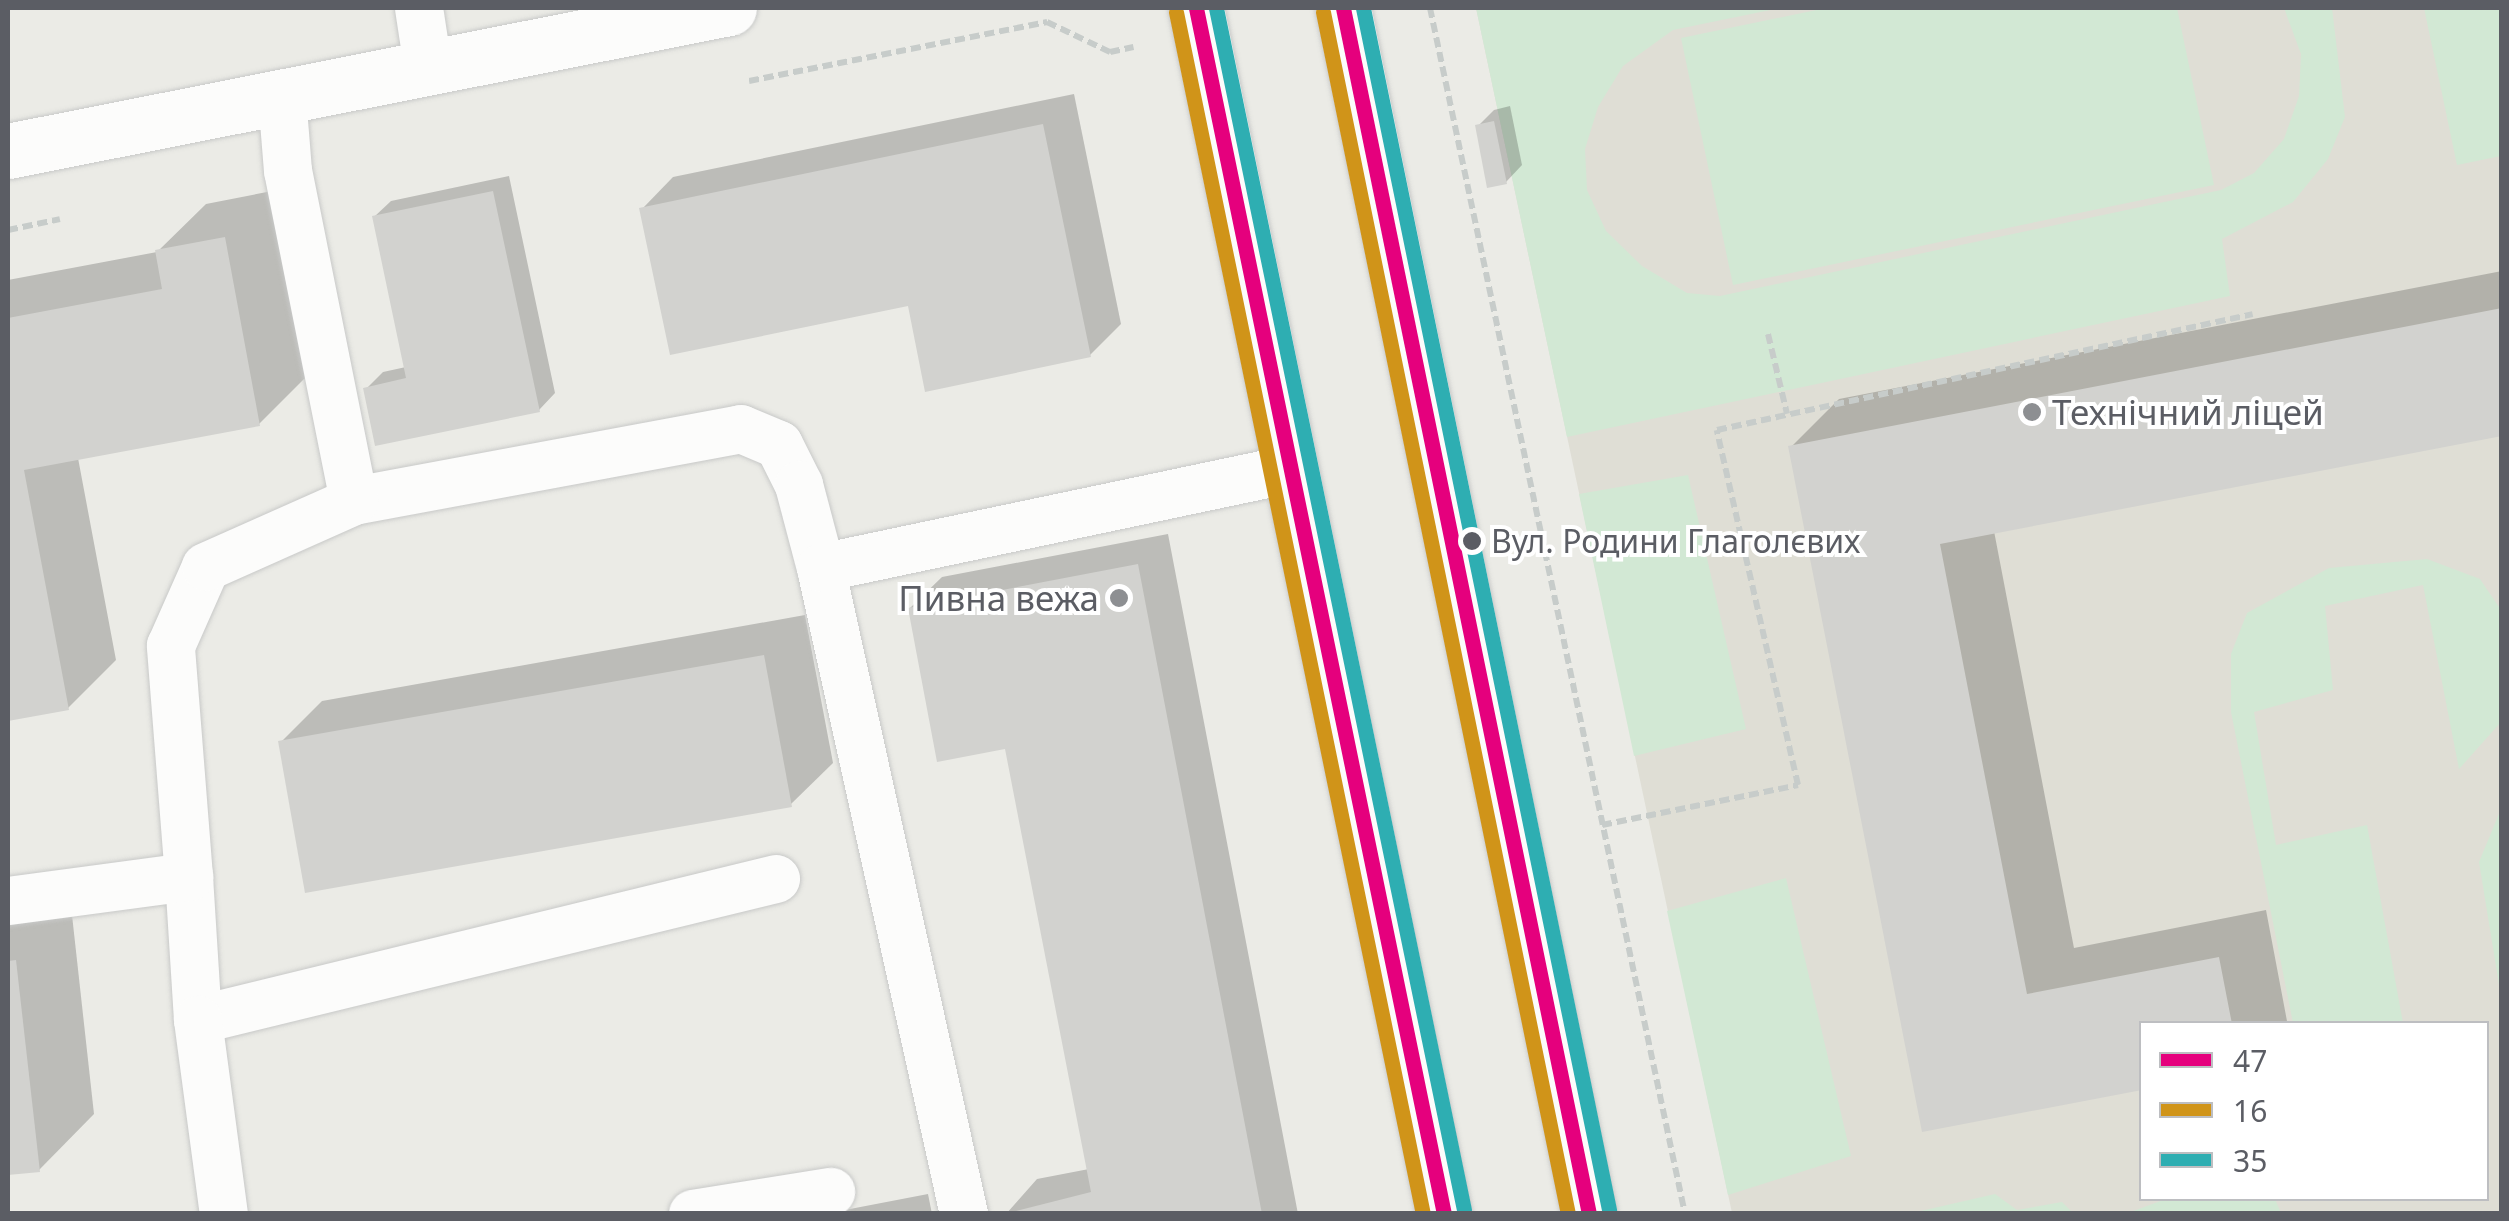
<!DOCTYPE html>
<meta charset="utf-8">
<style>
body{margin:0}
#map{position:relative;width:2509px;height:1221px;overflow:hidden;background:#ebebe6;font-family:"Noto Sans",sans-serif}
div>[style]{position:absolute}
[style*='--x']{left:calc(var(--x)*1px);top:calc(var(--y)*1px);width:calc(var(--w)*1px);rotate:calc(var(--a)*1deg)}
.education>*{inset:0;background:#dfded5}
.green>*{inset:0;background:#d2e8d4}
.shadow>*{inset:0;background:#0003}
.building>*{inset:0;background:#d2d2cf}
.path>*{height:6px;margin-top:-3px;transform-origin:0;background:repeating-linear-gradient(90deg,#c7ccca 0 10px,transparent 0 15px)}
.roads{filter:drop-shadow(0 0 2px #c8c9c8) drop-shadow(0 0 2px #c8c9c8)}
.lane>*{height:48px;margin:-24px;padding:0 24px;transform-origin:24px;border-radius:24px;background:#fcfcfb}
.secondary>*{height:55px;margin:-27.5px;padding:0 27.5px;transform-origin:27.5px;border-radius:27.5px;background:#fcfcfb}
.bus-1>*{height:15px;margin:-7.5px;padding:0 7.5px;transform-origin:7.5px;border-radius:7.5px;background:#e5007d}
.bus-2>*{height:15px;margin:-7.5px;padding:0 7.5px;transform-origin:7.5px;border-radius:7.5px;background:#d09419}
.bus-3>*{height:15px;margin:-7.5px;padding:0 7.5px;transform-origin:7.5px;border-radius:7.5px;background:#2eaeb2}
.dots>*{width:28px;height:28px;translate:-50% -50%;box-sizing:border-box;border:5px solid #fff;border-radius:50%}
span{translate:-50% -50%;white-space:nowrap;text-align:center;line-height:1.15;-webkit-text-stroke:8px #fff;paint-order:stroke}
.bus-label{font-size:32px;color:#5b5d64}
.left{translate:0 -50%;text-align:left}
.poi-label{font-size:35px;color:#5b5d64}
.right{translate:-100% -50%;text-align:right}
.frame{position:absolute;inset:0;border:10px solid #5b5d64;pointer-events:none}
.legend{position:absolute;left:2139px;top:1021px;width:350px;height:180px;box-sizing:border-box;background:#fff;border:2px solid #bdbec1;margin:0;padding:12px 18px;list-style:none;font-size:30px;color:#5b5d64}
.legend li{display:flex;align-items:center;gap:20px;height:50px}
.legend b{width:50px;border:2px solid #bdbec1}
</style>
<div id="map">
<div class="education">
<div style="clip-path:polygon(evenodd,1476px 8px,2501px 8px,2501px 1213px,1732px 1213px,1476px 8px,2142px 1024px,2486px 1024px,2486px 1198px,2142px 1198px,2142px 1024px)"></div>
</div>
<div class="green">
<div style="clip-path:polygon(1476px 8px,1780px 8px,1673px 30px,1623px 66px,1598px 107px,1585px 149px,1587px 190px,1606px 231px,1642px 266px,1687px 293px,1720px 296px,2221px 190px,2254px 173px,2284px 139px,2299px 96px,2301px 54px,2284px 8px,2332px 8px,2345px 117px,2328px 159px,2293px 202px,2222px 239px,2230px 296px,1567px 437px)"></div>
<div style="clip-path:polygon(1826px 8px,2177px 8px,2214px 185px,1733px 285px,1681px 38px)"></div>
<div style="clip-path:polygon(2424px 8px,2501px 8px,2501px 156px,2457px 165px)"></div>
<div style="clip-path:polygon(1688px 475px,1746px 729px,1634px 756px,1579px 494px)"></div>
<div style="clip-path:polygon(2427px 559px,2480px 579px,2501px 610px,2501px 722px,2459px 769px,2423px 585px,2325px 606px,2333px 690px,2254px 712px,2276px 845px,2367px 825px,2403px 1023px,2293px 1023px,2231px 712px,2231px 654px,2247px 613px,2329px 568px)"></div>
<div style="clip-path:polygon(2501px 809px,2501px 997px,2479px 862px)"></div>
<div style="clip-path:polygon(1786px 878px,1851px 1156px,1728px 1195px,1667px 911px)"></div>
<div style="clip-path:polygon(1995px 1194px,2017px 1210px,2062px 1202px,2073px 1213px,1912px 1213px)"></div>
<div style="clip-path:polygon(2166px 1199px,2275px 1199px,2281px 1213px,2128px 1213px)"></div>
</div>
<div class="shadow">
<div style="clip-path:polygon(1074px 94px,1121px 324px,1090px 355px,910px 303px,642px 209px,673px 177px)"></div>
<div style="clip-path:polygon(1510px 106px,1522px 165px,1506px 182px,1478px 126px,1494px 110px)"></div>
<div style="clip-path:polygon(509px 176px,555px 393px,539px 410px,366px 389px,383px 372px,406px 367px,374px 217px,391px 201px)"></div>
<div style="clip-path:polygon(272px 191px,307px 376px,259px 424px,78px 458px,116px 660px,68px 708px,8px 719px,8px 280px,157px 252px,206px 204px)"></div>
<div style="clip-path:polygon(2502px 271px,2502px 433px,1994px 531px,2074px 948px,2266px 910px,2287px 1021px,2142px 1024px,1924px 1129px,1791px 447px,1839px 399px)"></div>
<div style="clip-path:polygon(1168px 534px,1298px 1214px,1006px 1214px,1037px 1179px,1089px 1169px,1007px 746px,910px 608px,942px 577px)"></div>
<div style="clip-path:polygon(805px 615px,833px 763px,791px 804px,281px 742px,322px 701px)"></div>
<div style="clip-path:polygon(71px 906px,94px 1114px,39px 1170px,8px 1173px,8px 913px)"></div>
<div style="clip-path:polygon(928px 1194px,932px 1214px,824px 1214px)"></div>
</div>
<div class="building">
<div style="clip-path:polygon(1494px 121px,1507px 184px,1487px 188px,1475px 125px)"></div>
<div style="clip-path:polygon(1043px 124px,1091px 357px,925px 392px,908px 306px,670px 355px,639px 208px)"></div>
<div style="clip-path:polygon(493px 191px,540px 412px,375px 446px,363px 388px,406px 378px,372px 216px)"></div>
<div style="clip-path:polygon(225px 237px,260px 426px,24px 470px,69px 710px,8px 721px,8px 318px,162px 289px,155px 250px)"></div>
<div style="clip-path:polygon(2502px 308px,2502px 436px,1940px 544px,2027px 994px,2219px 957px,2232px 1024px,2142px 1024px,2142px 1090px,1922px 1132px,1788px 446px)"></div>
<div style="clip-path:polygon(1138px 564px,1262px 1214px,1004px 1214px,1091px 1192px,1005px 749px,937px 762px,908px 608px)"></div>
<div style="clip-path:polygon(764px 655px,792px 807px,305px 893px,278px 741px)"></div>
<div style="clip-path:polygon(16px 960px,40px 1172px,8px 1175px,8px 961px)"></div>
</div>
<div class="path">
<div style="--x:1430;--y:8;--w:1233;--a:78.06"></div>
<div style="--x:749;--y:81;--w:304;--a:-11.2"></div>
<div style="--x:1047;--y:22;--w:70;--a:25.5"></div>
<div style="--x:1110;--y:52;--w:24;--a:-12"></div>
<div style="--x:8;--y:230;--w:53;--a:-11.9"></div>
<div style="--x:1768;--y:334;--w:82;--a:76.6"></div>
<div style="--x:1602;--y:825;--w:200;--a:-11.5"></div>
<div style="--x:1798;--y:785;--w:364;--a:-102.9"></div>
<div style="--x:1717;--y:430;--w:548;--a:-12.21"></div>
</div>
<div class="roads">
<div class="lane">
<div style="--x:419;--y:8;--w:60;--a:81.3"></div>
<div style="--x:354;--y:501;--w:394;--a:-10.5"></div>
<div style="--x:741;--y:429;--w:41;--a:22.8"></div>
<div style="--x:779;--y:445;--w:45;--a:63.4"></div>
<div style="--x:799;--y:485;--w:86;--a:75.2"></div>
<div style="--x:821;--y:568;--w:662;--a:77.52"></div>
<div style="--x:821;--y:568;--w:481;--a:-11.9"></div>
<div style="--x:189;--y:877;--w:143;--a:86.4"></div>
<div style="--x:198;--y:1020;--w:595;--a:-13.71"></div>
<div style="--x:8;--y:901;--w:183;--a:-7.6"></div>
<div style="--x:189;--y:877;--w:232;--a:-94.5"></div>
<div style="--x:171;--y:646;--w:86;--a:-66.1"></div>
<div style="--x:206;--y:567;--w:162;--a:-24"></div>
<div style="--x:354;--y:501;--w:337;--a:-101.3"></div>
<div style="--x:288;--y:171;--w:75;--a:-94.6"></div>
<div style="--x:198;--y:1020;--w:196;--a:82.4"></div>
<div style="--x:693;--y:1214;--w:140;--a:-9.1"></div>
</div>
<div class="secondary">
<div style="--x:1196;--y:8;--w:1231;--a:78.38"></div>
<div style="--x:1343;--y:8;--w:1231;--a:78.47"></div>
<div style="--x:8;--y:151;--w:735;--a:-11.22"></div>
</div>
</div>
<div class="bus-1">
<div style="--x:1196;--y:8;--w:1231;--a:78.38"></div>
<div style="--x:1343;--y:8;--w:1231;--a:78.47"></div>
</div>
<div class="bus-2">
<div style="--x:1176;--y:12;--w:1227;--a:78.39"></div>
<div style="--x:1323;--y:12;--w:1227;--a:78.48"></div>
</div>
<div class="bus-3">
<div style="--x:1216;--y:8;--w:1227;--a:78.34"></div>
<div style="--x:1363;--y:8;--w:1227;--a:78.43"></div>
</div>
<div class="dots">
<div style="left:2032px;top:412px;background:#8d8f92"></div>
<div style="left:1472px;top:541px;background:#5b5d64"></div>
<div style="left:1119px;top:598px;background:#8d8f92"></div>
</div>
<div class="bus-label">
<span class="left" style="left:1491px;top:541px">Вул. Родини Глаголєвих</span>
</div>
<div class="poi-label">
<span class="left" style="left:2052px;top:412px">Технічний ліцей</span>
<span class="right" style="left:1099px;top:598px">Пивна вежа</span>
</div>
<div class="frame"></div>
<ul class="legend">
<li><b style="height:12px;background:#e5007d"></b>47</li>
<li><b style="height:12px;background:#d09419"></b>16</li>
<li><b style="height:12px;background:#2eaeb2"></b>35</li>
</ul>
</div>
